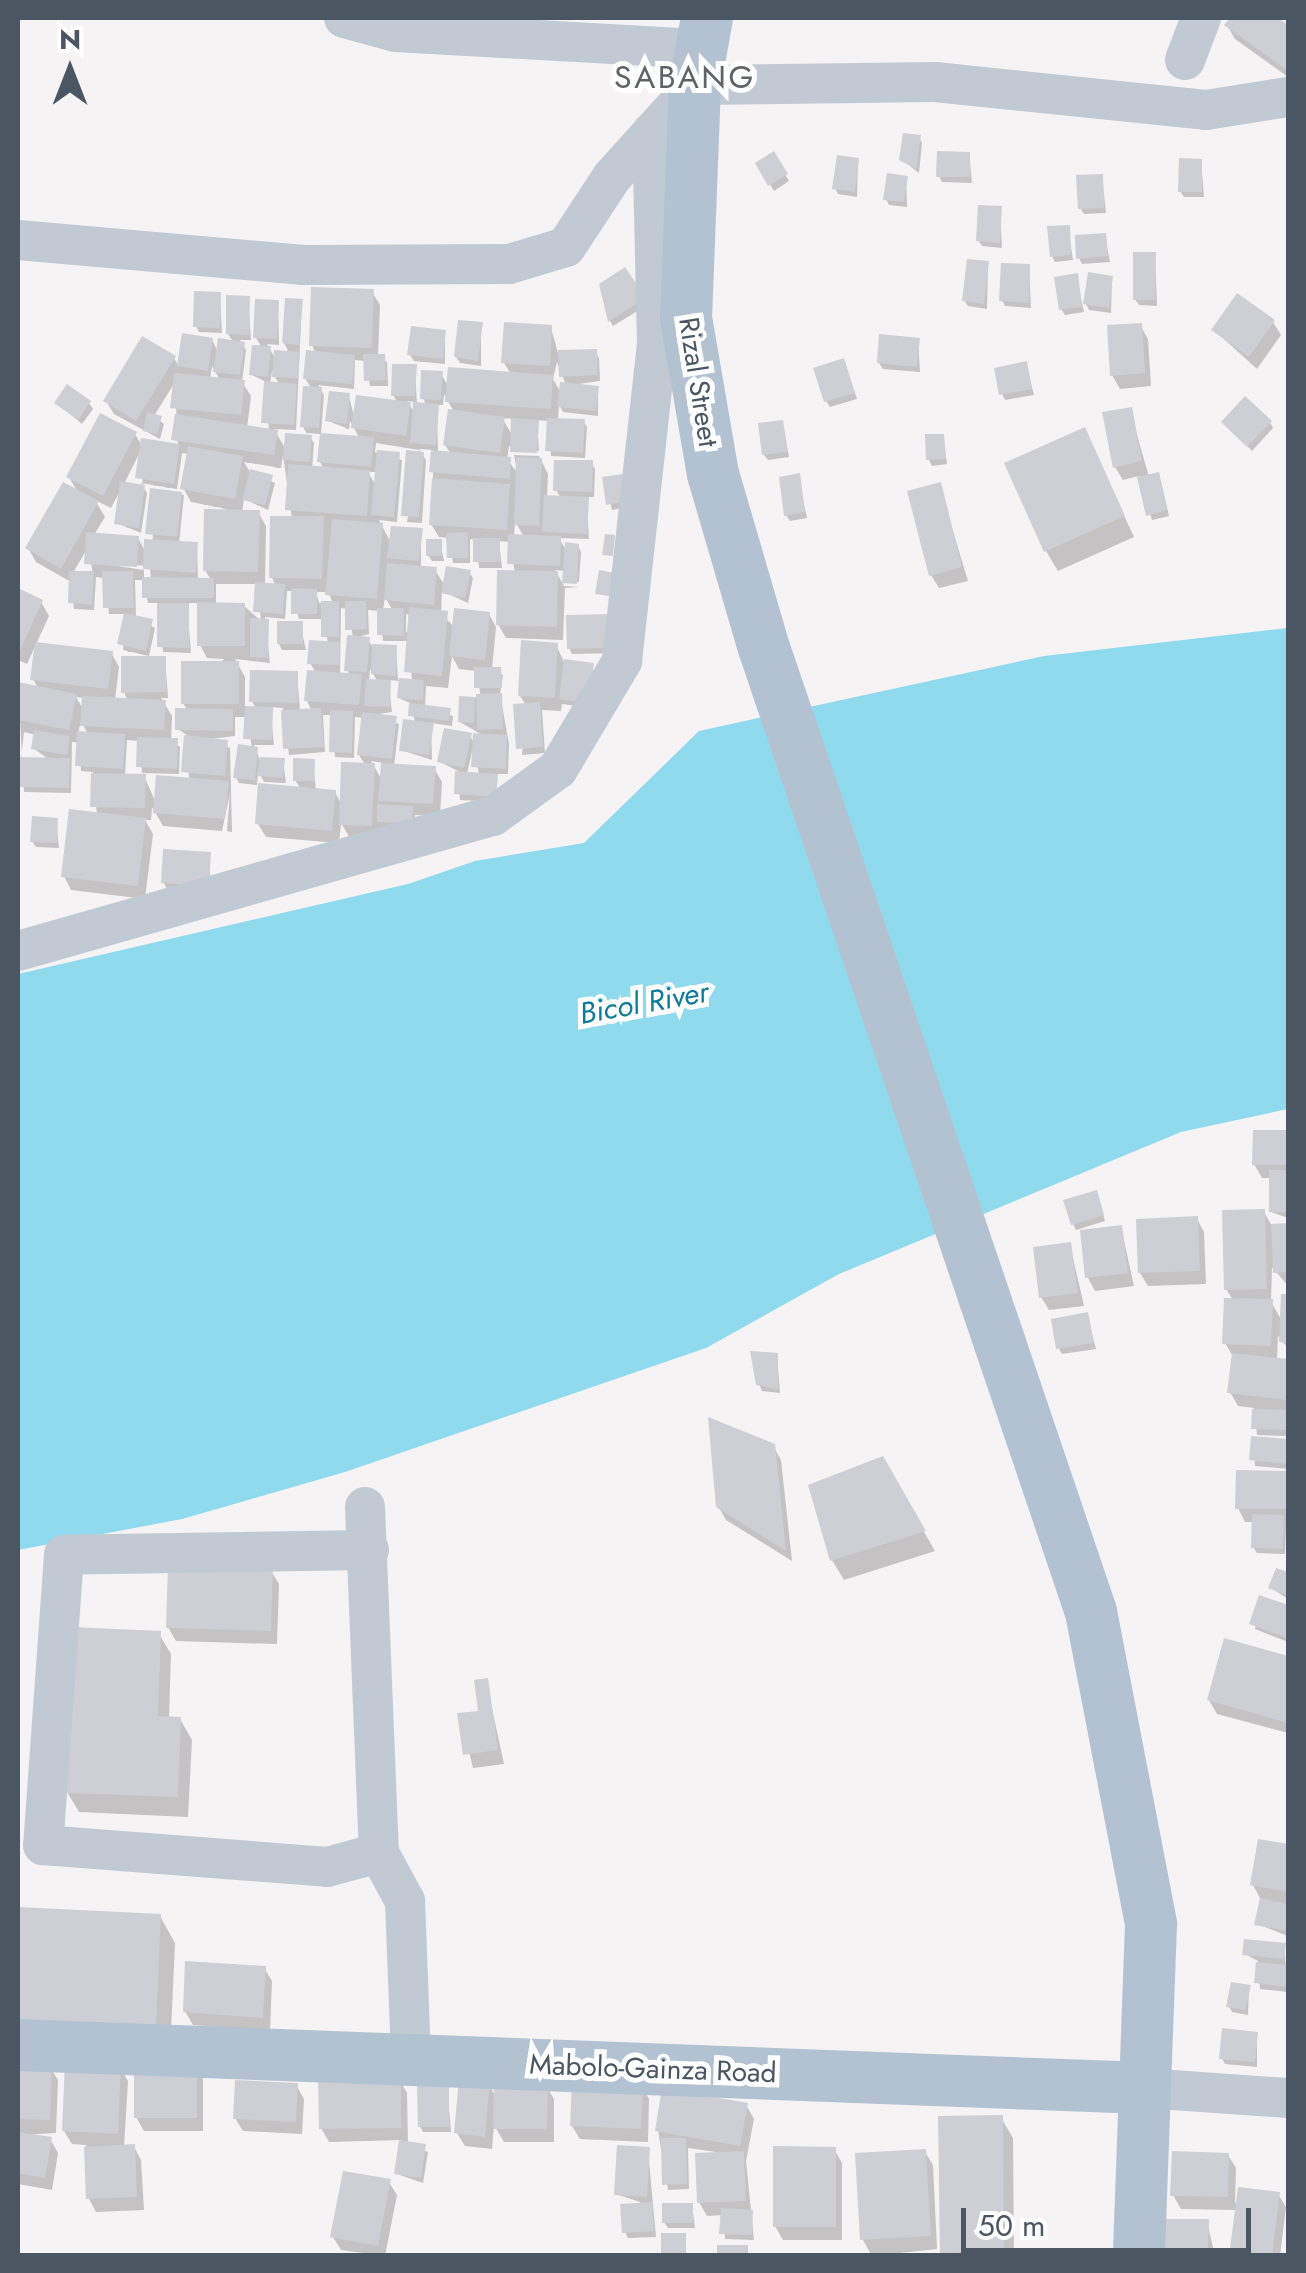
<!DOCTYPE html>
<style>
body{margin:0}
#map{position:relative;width:1306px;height:2273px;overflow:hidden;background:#f5f3f3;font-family:Jost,sans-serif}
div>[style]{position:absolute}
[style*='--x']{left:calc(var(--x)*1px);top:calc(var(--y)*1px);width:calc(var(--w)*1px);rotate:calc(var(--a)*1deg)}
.water>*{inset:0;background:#90daee}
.shadow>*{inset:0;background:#0003}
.building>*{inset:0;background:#cdcfd5}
.minor>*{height:40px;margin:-20px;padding:0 20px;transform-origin:20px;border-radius:20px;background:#c1cad2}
.major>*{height:52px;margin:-26px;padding:0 26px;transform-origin:26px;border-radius:26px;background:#b3c2d1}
span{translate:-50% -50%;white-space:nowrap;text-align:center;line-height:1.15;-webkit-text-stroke:10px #fff;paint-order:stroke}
.street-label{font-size:28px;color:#4a5661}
.water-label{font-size:30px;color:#0c7c9b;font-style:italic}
.quarter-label{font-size:32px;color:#5f6368;letter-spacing:2.5px}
.frame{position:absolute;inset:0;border:20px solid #4a5661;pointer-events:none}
.north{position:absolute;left:20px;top:20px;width:100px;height:100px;-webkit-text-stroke:8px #fff;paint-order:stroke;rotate:0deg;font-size:28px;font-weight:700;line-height:40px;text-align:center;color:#4a5661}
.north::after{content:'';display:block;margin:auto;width:35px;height:45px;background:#4a5661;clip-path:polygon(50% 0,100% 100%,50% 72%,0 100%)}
.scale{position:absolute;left:961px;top:2208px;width:290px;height:45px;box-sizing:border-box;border:5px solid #4a5661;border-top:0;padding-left:12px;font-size:30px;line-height:35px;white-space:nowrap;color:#4a5661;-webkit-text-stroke:8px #fff;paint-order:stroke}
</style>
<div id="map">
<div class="water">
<div style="clip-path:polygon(1288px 628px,1288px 1109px,1181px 1132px,839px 1274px,706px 1348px,345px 1472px,182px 1519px,18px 1550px,18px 974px,408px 884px,475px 861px,584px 843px,699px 731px,1044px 656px)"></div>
</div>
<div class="shadow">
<div style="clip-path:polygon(1233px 18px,1274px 18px,1288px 28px,1288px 77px,1235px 39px,1227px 25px)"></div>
<div style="clip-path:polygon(919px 137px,922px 143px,919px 173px,902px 160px)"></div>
<div style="clip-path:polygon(969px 154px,972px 183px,942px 182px,939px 176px)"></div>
<div style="clip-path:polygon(773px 155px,789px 181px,774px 191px,758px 164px)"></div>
<div style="clip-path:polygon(858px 160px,857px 197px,838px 194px,835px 188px)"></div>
<div style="clip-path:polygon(1201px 161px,1204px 197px,1184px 197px,1180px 191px)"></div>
<div style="clip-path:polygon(1102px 176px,1106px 213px,1084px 214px,1080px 208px)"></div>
<div style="clip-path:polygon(906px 178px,907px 207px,889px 205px,886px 199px)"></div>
<div style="clip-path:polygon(1000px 209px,1002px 248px,982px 246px,978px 240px)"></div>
<div style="clip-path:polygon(1068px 227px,1073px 260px,1055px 262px,1052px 256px)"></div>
<div style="clip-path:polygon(1105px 236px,1110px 262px,1082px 264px,1079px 258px)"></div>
<div style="clip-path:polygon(1155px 255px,1157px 306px,1139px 305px,1135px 299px)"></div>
<div style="clip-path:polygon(988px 264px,987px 309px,968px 306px,964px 300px)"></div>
<div style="clip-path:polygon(1029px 266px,1031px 308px,1005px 306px,1002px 300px)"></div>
<div style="clip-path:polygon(625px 270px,647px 305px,613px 326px,610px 321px)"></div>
<div style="clip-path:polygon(1076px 276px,1084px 312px,1065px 315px,1061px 309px)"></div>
<div style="clip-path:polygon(1112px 278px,1111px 313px,1089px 310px,1086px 304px)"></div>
<div style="clip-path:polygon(evenodd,372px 292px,380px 305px,378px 356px,387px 362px,388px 386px,370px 386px,366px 361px,355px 360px,354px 389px,318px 385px,324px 395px,321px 434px,307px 433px,314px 443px,312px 469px,324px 469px,320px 462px,360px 439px,350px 421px,349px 429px,328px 421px,349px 396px,355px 421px,398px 403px,393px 395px,415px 367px,417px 405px,427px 406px,423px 398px,441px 374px,449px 387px,511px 374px,504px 363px,551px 328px,558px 353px,595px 352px,599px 358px,600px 381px,571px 385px,598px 388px,598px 416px,563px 412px,559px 404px,558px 420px,583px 421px,587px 427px,585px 458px,551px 456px,549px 421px,537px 420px,539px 451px,509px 446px,507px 459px,518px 474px,514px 455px,539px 456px,548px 474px,547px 498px,561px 498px,556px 490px,591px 463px,595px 469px,594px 497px,586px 497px,589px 539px,559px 538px,567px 552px,578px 546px,581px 552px,579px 582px,564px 581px,565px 571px,555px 570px,564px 586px,579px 587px,565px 588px,563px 640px,506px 638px,498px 624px,515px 573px,510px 542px,499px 541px,502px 568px,479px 568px,476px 540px,470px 539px,470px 563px,453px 563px,449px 538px,439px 537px,431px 524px,434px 450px,419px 449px,426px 460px,422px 523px,407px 522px,419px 450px,376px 443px,375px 452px,402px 460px,397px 522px,379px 520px,391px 543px,421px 531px,421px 569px,435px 570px,445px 586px,469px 572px,473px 578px,468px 603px,442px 591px,441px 613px,454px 627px,489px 614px,496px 627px,492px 669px,503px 675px,500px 694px,509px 744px,508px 774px,494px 774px,498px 802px,460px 800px,458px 771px,440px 762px,470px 736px,475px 744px,484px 736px,460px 722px,461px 698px,481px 697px,476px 671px,459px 669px,452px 656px,448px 688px,426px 686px,425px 707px,453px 716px,452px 726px,431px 723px,432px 760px,401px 750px,415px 723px,412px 704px,399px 698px,401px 681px,388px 680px,392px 712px,372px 715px,399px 724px,394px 766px,434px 768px,442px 782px,440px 816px,415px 815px,415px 828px,350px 838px,341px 823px,339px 843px,266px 837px,258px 824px,301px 789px,295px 780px,313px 761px,316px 791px,335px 792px,342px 806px,366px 766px,359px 755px,364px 718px,355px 717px,354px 758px,335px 757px,332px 715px,323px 715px,325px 752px,289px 755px,283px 708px,270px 707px,274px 745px,254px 745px,260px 760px,283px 761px,286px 783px,264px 782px,258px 771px,257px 785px,239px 783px,236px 777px,252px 748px,247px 717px,235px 717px,235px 736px,202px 740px,230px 748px,232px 832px,227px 831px,230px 793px,222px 831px,163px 826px,152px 807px,151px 820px,145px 820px,153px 834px,145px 899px,71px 890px,64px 876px,97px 815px,93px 772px,81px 771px,79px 743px,72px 742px,71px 793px,24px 792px,18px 684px,38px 688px,33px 679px,112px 654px,119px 667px,115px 700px,128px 701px,124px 692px,165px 658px,168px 698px,161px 698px,172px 716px,171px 741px,180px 747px,179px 774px,142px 773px,140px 741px,127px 740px,125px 776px,144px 776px,156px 803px,189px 780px,187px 735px,178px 729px,188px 711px,183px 703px,224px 659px,207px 658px,200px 645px,200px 603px,187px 603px,191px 653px,163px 652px,159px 603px,148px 603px,144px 580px,135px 580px,136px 618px,155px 628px,149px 656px,123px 650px,126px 614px,109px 614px,105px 578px,96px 577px,94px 610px,74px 609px,71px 582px,36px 562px,28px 548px,78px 493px,69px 477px,135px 434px,142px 446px,178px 446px,175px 382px,154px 416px,164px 424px,160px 439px,114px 414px,106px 401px,174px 358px,179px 367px,184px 336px,212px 340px,218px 352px,234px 343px,228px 334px,248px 298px,251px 340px,240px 340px,246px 350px,242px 382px,251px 396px,247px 428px,269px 431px,266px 382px,252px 375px,262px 348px,256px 338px,278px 302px,279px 345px,267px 344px,276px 360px,290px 354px,284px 343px,302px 302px,296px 430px,274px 429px,286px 450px,309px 437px,303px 427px,312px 389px,305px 378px,316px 353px,312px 345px,372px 292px,557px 362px,566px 385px,561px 393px,553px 379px,557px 362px,372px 292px,212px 366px,220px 380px,210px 379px,212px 366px,372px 292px,272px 371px,277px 380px,280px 385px,270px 384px,272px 371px,372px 292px,444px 394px,454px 412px,445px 445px,451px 454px,438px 453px,437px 405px,443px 405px,444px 394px,372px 292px,407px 401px,416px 402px,415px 414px,407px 401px,372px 292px,502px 418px,514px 419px,513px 436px,508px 428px,502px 418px,372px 292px,140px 452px,143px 487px,124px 484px,140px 452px,372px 292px,182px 453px,189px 454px,183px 488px,191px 502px,227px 509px,205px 570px,211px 580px,198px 580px,197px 545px,179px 544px,184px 495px,152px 491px,153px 542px,146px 553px,138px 538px,94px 535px,105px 517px,95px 500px,111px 508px,121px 489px,117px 523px,141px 533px,147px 493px,141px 483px,177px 489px,182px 453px,372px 292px,283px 455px,292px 518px,272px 578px,276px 586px,265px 585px,266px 526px,258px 512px,242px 512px,244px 499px,268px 510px,275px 483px,250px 472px,244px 462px,281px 468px,283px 455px,372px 292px,368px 472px,377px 472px,376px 486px,368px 472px,372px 292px,515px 521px,524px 537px,514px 537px,515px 521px,372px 292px,88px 547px,93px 574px,73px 573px,88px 547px,372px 292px,91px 562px,150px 566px,151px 580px,144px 580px,144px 570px,91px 562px,372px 292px,216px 584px,257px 584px,261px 621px,243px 605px,216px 605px,216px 584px,372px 292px,287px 591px,293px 591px,300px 624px,279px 644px,282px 650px,306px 650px,299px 619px,324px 619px,328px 644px,310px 663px,316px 673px,307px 701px,312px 711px,300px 711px,297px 673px,252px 701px,256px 709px,245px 709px,245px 677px,235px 659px,270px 663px,265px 617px,285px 619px,287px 591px,372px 292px,316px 592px,328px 592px,333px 603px,319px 603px,316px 592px,372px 292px,385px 597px,393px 611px,383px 610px,385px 597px,372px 292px,341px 608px,348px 609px,353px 638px,369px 634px,368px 610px,380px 611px,383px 641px,409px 641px,412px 681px,398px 680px,396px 647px,372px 646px,368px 640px,347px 670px,350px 675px,340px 675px,341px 608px,372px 292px,406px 614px,411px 615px,410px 633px,406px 632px,406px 614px,372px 292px,370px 669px,378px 682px,369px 682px,370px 669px,372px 292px,76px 697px,85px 698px,84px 711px,76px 697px,372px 292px,81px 721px,88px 734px,78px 734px,81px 721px,372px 292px,24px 732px,36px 735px,34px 749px,50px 760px,21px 760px,24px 732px,372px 292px,472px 751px,475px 752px,479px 775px,467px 774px,472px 751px,372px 292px,371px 761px,383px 763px,382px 780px,371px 761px)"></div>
<div style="clip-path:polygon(220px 295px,222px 333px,199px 332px,196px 326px)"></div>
<div style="clip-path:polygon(1273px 322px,1281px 335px,1257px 369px,1214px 330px)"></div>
<div style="clip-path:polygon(481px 325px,481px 366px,460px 363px,456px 357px)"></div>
<div style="clip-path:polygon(1140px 325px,1148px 339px,1151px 386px,1120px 389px,1112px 375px)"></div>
<div style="clip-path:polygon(445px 333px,445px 364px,414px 361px,410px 355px)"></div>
<div style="clip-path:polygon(918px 340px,920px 372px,883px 369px,879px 363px)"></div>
<div style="clip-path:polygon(1026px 364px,1034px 395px,1005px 400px,1002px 394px)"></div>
<div style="clip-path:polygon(846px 367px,857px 399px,830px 407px,826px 401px)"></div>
<div style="clip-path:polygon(57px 403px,89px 403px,93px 409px,82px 424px)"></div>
<div style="clip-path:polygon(1130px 410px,1149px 477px,1161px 481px,1169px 516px,1152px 520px,1139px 476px,1123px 480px,1115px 467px)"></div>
<div style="clip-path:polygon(782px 422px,789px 457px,768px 460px,764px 455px)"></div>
<div style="clip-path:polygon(1224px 422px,1270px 422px,1273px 428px,1252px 451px)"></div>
<div style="clip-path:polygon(1084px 430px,1134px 537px,1058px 571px,1046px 551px)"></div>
<div style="clip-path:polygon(943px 436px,947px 464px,932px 466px,929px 460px)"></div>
<div style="clip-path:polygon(798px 476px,807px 518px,790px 521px,786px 515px)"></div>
<div style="clip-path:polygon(605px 479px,628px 507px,612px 510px)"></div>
<div style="clip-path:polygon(939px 485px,968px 581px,939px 588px,931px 575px)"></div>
<div style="clip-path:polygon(440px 541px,444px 561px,432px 561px,428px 555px)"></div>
<div style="clip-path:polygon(18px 591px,41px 602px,49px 616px,27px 664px,18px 660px)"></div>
<div style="clip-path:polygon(617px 622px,617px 653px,572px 654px,569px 648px)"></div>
<div style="clip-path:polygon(556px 645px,564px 662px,596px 671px,591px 708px,562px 704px,561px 711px,542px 710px,545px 753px,522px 755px,526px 705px,520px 696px)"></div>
<div style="clip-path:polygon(56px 820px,59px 848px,36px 847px,32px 841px)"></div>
<div style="clip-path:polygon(209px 854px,211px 891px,167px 889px,164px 883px)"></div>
<div style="clip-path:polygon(1255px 1132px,1288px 1133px,1288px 1218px,1271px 1212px,1272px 1178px,1262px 1178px,1254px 1164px)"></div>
<div style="clip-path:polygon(1099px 1199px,1105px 1221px,1076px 1230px,1073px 1224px)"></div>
<div style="clip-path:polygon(1264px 1212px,1272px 1226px,1288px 1226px,1288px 1286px,1272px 1267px,1271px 1302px,1282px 1321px,1283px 1296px,1288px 1297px,1288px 1348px,1278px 1336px,1277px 1360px,1288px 1361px,1288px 1436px,1257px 1435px,1254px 1408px,1238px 1406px,1230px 1392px,1234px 1358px,1225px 1343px,1233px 1300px,1226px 1289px)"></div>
<div style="clip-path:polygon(1197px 1219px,1204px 1232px,1206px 1284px,1148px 1286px,1140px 1273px)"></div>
<div style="clip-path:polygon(1121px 1227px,1134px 1286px,1095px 1291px,1088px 1278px)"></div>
<div style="clip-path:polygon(1070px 1245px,1084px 1306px,1049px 1310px,1041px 1297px)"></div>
<div style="clip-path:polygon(1087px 1315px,1096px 1349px,1062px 1354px,1059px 1349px)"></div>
<div style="clip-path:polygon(777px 1355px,780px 1393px,762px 1391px,759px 1384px)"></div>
<div style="clip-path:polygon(1253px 1439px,1288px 1442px,1288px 1469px,1255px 1466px)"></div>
<div style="clip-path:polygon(773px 1446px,781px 1460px,792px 1561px,726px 1520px,718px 1506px)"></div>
<div style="clip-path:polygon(882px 1459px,935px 1551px,844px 1580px,832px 1560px)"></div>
<div style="clip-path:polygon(1238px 1473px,1288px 1473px,1285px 1554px,1257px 1553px,1253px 1547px,1254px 1522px,1245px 1522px,1238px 1508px)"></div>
<div style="clip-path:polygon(271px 1571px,279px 1584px,277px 1644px,176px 1641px,168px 1627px)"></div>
<div style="clip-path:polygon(1277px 1571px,1288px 1575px,1288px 1599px,1271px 1588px)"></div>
<div style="clip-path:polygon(1261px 1598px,1288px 1608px,1288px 1642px,1255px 1629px)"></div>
<div style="clip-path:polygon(159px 1634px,171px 1654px,169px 1719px,180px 1719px,192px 1740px,188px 1817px,79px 1812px,67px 1792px)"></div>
<div style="clip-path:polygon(1226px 1641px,1288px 1658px,1288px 1733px,1217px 1714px,1209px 1700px)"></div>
<div style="clip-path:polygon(486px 1681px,504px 1764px,473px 1768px,460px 1715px,481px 1713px)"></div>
<div style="clip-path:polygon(1260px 1842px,1288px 1847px,1288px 1936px,1257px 1924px,1260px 1898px,1253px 1885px)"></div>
<div style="clip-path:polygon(18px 1909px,160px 1916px,175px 1943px,170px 2054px,18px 2047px)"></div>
<div style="clip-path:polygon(1284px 1946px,1288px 1992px,1260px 1989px,1258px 1961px,1245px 1954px)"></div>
<div style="clip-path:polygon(264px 1968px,272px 1981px,270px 2031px,193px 2025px,185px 2011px)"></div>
<div style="clip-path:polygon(1249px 1988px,1248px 2015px,1232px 2012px,1229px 2006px)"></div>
<div style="clip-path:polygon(1257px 2034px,1257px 2067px,1225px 2064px,1222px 2058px)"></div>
<div style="clip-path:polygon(196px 2065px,203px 2079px,203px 2131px,144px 2131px,136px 2117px)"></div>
<div style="clip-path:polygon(18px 2066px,50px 2067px,58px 2080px,56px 2133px,21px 2135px,50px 2139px,58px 2153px,52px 2190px,18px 2184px)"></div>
<div style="clip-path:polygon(120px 2067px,128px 2081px,124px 2147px,134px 2147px,141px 2160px,144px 2210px,96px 2212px,89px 2199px,86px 2145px,72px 2144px,64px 2131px)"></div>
<div style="clip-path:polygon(399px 2079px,407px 2093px,408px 2144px,428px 2152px,423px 2183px,397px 2174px,402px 2140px,329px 2142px,321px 2128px)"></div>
<div style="clip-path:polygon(489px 2084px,496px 2098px,546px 2086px,554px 2099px,554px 2142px,504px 2142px,494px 2125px,492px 2149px,465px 2146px,457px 2133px)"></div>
<div style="clip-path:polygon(296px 2085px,304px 2099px,302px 2134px,243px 2131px,235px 2118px)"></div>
<div style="clip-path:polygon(447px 2085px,451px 2132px,423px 2132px,420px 2126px)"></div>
<div style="clip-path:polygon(642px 2086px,649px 2099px,648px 2142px,580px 2139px,572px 2126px)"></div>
<div style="clip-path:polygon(746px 2105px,754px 2119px,746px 2161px,754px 2240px,725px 2239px,723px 2215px,707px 2216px,699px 2202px,716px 2152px,688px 2148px,689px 2189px,668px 2190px,658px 2130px)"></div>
<div style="clip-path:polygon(1001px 2118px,1013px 2138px,1014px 2256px,944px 2256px)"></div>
<div style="clip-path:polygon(834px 2149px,842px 2163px,842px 2240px,783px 2240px,775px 2226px)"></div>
<div style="clip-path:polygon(648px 2150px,656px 2237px,628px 2238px,625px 2232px,640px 2202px,616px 2194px)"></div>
<div style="clip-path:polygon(925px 2152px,933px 2165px,937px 2249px,872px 2256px,863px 2240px)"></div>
<div style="clip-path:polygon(1228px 2155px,1236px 2168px,1235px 2203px,1278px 2194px,1286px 2207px,1280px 2256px,1232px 2256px,1238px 2210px,1181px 2209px,1173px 2195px)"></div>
<div style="clip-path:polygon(389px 2182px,397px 2195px,385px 2256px,341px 2250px,333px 2237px)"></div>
<div style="clip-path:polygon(692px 2205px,695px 2228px,668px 2228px,664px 2222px)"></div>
<div style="clip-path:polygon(1207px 2222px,1215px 2256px,1163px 2256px)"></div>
</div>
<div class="building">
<div style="clip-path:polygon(1230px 18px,1278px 18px,1288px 25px,1288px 71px,1224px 25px)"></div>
<div style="clip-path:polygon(903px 133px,921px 135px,916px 169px,899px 160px)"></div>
<div style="clip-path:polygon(774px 151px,788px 174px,768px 186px,755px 163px)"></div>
<div style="clip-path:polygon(937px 151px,970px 152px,970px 177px,936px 177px)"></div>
<div style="clip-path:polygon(837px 155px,859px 158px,855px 192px,832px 189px)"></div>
<div style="clip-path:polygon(1179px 158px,1202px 159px,1202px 192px,1178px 192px)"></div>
<div style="clip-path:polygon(887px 173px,908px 176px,904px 202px,883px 200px)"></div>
<div style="clip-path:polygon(1103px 174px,1104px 208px,1078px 209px,1076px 175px)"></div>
<div style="clip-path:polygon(978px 205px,1002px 206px,1000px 243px,976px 241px)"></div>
<div style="clip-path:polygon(1070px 225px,1071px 255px,1050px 257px,1047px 226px)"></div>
<div style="clip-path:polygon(1106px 233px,1108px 256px,1076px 259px,1075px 235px)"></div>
<div style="clip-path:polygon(1133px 252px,1156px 252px,1155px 300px,1133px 300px)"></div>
<div style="clip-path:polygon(967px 259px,989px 261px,984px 304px,962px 301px)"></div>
<div style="clip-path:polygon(1001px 263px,1030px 264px,1029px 303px,999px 301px)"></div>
<div style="clip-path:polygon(625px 267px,646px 298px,608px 322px,599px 284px)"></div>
<div style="clip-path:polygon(1088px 272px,1113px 276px,1109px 308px,1083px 304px)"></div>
<div style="clip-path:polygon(1078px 273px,1082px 307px,1059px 310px,1054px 277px)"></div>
<div style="clip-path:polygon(311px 287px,374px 289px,372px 348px,309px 346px)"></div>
<div style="clip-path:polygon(194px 291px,221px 292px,220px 328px,193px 327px)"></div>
<div style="clip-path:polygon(1237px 293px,1275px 320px,1249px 357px,1211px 330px)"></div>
<div style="clip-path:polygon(226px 295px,250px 296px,249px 335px,226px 334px)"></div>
<div style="clip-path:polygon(285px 298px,303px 299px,299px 345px,282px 343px)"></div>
<div style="clip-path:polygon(255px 299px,279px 300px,277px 339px,253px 338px)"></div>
<div style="clip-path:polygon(458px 320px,483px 322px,478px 361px,454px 357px)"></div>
<div style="clip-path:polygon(504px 322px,552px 325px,550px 366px,501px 363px)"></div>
<div style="clip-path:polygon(1142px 323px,1145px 373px,1110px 376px,1107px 325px)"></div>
<div style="clip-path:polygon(411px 326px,446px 330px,443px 359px,407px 355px)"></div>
<div style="clip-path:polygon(182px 333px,213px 338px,208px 371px,177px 366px)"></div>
<div style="clip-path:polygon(879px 334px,920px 338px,917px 367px,877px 363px)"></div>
<div style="clip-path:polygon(142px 336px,176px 356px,136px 421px,103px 401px)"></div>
<div style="clip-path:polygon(218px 338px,245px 342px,240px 375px,213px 372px)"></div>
<div style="clip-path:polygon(252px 345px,271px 346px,268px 377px,249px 375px)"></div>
<div style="clip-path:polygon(597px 349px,598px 375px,559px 377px,558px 350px)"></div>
<div style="clip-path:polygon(274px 350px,300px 352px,298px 378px,272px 377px)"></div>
<div style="clip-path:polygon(306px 350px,355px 355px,352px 384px,303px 379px)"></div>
<div style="clip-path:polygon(363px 354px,385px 354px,386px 380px,364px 381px)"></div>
<div style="clip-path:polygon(844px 358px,855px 393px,824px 402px,813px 368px)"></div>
<div style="clip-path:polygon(1027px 361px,1032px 389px,999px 395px,994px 368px)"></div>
<div style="clip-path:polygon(392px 364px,417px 364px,415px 396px,391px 396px)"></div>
<div style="clip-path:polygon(448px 367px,553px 375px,551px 409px,445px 402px)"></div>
<div style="clip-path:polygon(421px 370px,443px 371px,441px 400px,420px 399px)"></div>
<div style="clip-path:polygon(174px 373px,245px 380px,241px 415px,170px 408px)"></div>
<div style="clip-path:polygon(264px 381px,297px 384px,294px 425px,261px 423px)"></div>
<div style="clip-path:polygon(560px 382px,599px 386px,596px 411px,557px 407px)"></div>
<div style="clip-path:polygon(67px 384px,91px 401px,78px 420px,54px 403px)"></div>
<div style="clip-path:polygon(303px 386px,322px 387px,319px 428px,300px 427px)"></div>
<div style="clip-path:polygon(329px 391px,350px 393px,347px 424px,325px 421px)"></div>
<div style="clip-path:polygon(356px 395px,411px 402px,406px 436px,351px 428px)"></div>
<div style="clip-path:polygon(1245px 396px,1272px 421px,1247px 447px,1221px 422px)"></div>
<div style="clip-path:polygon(413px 402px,439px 404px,436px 445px,410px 443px)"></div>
<div style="clip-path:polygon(1132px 407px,1142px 461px,1113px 468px,1102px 412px)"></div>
<div style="clip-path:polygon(448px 409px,505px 417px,500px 453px,443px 445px)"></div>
<div style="clip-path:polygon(147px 412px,162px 416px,157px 434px,143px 431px)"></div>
<div style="clip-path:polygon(100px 413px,137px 432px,103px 496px,66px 477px)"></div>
<div style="clip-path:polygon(175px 414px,278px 430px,274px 455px,171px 440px)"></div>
<div style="clip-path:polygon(511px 418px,539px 420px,537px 453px,510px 452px)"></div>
<div style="clip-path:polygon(547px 418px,585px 419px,583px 453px,545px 451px)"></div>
<div style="clip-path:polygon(783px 420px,788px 452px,762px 455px,758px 423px)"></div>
<div style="clip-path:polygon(1085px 427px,1125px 516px,1044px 552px,1004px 463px)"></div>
<div style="clip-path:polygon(285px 433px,312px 435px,310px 462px,283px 460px)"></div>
<div style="clip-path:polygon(320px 433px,374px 437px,371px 467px,317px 462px)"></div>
<div style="clip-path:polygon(925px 434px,944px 434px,946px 459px,926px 460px)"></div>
<div style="clip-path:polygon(141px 438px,180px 444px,174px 484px,135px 478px)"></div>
<div style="clip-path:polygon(188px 446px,243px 456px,235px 499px,180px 489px)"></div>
<div style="clip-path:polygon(377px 450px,400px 452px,394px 517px,371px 515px)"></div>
<div style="clip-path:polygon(406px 450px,424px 452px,419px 517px,401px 516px)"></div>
<div style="clip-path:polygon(431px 450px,511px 457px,510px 479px,429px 472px)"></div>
<div style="clip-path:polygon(516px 457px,542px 458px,539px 526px,514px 525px)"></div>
<div style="clip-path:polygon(554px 460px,593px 460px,592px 492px,553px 491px)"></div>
<div style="clip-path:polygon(288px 464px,370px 470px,367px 516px,285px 510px)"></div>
<div style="clip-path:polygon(250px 469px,273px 475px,265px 505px,242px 500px)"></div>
<div style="clip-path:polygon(1159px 472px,1167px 510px,1146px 516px,1137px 477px)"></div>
<div style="clip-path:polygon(800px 473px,805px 512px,784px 516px,779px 477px)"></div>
<div style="clip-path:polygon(623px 474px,627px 501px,606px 505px,602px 477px)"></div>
<div style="clip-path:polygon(432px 478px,510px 484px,507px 530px,429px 525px)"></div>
<div style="clip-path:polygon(120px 481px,145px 485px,139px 528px,114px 524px)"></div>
<div style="clip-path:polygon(63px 482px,99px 501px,61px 569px,25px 548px)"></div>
<div style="clip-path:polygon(941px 482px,962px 567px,929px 576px,907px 491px)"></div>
<div style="clip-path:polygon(150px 488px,182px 492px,177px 537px,145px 534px)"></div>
<div style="clip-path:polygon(544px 495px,589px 497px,587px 534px,542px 532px)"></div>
<div style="clip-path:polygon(204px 509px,260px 510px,258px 572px,203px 571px)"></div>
<div style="clip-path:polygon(270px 516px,324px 516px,322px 579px,269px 578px)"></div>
<div style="clip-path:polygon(332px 519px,383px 523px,377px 599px,325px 595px)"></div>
<div style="clip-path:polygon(391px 526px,423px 528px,419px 561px,387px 558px)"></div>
<div style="clip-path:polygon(86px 532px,139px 536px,137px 567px,84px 564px)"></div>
<div style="clip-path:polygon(468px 532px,468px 558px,447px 558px,446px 533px)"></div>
<div style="clip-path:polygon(508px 534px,561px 536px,560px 566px,507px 564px)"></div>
<div style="clip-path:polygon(605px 534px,615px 535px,613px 556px,602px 555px)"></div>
<div style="clip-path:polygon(473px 538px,500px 538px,500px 562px,473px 562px)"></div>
<div style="clip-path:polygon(144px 539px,198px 542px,196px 573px,143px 569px)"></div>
<div style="clip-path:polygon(426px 539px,442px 539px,442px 556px,426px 556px)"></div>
<div style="clip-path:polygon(565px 542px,579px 544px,577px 584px,562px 583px)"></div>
<div style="clip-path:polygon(387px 563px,437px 567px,434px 605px,384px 600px)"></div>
<div style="clip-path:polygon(446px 566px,471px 570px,465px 598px,441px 593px)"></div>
<div style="clip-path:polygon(497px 570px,558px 571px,557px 627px,496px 625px)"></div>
<div style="clip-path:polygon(599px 570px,620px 574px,617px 597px,595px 594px)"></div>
<div style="clip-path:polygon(69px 571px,94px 571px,92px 605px,68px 603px)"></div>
<div style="clip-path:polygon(102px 571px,133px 571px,134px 608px,103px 608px)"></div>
<div style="clip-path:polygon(142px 577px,214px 578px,214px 598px,142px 598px)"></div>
<div style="clip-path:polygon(255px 582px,285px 584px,283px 614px,253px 612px)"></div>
<div style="clip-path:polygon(18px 588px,43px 600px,18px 655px)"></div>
<div style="clip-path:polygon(291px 588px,317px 589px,317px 614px,291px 614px)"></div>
<div style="clip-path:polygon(321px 601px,339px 601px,339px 637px,321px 637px)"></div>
<div style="clip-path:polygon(345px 601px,366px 601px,367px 629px,345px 630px)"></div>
<div style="clip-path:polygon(197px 602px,245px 603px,245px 646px,197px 646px)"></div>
<div style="clip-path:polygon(157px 603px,189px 603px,189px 648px,157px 647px)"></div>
<div style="clip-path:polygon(409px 607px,448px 611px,442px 676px,404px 672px)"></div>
<div style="clip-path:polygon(377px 608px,404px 608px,404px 636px,377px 635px)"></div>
<div style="clip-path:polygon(454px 608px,490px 612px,485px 660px,449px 656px)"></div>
<div style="clip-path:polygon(124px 613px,153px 619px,146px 651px,117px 644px)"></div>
<div style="clip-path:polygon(615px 614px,615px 648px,567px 649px,566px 615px)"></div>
<div style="clip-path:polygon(250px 618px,269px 619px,268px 658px,250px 657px)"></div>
<div style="clip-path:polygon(277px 621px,303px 621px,303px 644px,277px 644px)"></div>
<div style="clip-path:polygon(347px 635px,370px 637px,367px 672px,344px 671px)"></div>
<div style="clip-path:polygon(309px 640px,340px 642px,339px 665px,307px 664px)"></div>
<div style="clip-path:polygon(521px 640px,558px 643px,555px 698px,518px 696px)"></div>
<div style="clip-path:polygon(35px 642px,113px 651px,108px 689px,30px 680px)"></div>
<div style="clip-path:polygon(372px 644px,397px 645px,396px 676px,371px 674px)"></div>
<div style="clip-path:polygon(121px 656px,166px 656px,166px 692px,121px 693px)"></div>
<div style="clip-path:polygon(564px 659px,594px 663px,589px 703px,559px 699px)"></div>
<div style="clip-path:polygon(181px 661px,239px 661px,239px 704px,181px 704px)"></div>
<div style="clip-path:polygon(474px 667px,501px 667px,502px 688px,474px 688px)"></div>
<div style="clip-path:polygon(250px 670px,298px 671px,298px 703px,249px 702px)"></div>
<div style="clip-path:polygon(307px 670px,362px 674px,359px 705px,304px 701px)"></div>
<div style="clip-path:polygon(399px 678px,424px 680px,423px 701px,397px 698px)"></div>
<div style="clip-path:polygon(366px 679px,391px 680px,390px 707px,364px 706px)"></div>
<div style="clip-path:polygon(18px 682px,77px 694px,69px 730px,18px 720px)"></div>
<div style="clip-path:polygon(502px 693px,503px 729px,477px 730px,476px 694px)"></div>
<div style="clip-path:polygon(82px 696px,166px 700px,164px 730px,80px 726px)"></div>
<div style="clip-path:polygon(459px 696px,475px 697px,474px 723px,458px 722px)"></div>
<div style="clip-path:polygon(540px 702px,543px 747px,516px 749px,513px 704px)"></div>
<div style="clip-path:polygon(409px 703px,451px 708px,449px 721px,408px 716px)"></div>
<div style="clip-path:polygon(245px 706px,273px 707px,272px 740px,243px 739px)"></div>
<div style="clip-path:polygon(175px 708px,233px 709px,233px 731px,175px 730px)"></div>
<div style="clip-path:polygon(321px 708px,324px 747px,283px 749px,281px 710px)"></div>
<div style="clip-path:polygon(330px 710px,353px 711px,352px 753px,329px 752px)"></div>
<div style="clip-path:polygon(362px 712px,397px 716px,392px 759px,357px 755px)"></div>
<div style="clip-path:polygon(403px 719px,434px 723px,429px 755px,399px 751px)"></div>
<div style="clip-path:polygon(444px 728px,472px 733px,464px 768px,437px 762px)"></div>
<div style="clip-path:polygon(34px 730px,70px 736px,67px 755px,31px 749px)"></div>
<div style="clip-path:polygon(77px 731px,125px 734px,123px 769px,75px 766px)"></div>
<div style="clip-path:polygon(473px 733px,507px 735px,506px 769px,471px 767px)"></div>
<div style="clip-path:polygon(184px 735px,228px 740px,225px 776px,181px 772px)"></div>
<div style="clip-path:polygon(137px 737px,178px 738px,177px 769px,136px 767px)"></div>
<div style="clip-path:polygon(238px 744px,258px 747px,255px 780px,233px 778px)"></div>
<div style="clip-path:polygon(18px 757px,70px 758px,69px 788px,18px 787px)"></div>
<div style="clip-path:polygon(260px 757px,285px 758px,283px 778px,258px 776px)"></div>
<div style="clip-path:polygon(293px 758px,315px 759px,314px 781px,293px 781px)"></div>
<div style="clip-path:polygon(341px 762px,375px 763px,372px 826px,339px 825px)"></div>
<div style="clip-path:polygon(381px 763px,436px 766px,433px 804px,378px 801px)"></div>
<div style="clip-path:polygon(455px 771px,498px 774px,496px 797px,454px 794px)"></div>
<div style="clip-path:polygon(91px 773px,146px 774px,145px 808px,90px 807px)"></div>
<div style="clip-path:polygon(156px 775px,229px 781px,225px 819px,153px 813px)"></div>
<div style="clip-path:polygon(258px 783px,336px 790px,332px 831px,255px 824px)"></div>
<div style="clip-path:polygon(377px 804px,413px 806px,412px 823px,377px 822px)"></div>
<div style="clip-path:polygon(69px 809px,146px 818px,138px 886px,61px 877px)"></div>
<div style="clip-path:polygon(32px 816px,58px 818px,57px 843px,30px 842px)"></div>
<div style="clip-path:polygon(163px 849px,211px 852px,209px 886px,161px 883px)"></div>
<div style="clip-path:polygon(1253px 1130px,1288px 1130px,1288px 1165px,1252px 1165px)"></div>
<div style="clip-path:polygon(1269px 1170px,1288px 1170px,1288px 1212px,1269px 1212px)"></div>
<div style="clip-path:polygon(1097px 1190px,1104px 1215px,1071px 1225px,1063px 1200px)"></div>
<div style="clip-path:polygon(1265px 1209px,1267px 1289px,1224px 1290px,1222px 1210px)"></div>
<div style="clip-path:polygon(1198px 1216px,1200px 1271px,1138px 1273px,1136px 1219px)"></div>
<div style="clip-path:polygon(1288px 1223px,1288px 1272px,1273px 1273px,1271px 1224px)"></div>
<div style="clip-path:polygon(1122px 1225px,1128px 1273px,1085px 1278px,1080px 1230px)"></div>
<div style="clip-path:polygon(1071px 1242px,1078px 1293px,1039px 1298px,1033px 1247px)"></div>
<div style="clip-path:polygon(1281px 1294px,1288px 1294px,1288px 1343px,1279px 1342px)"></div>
<div style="clip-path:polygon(1224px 1298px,1273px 1299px,1271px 1346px,1222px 1344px)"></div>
<div style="clip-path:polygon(1088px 1312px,1094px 1343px,1056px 1349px,1051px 1319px)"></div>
<div style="clip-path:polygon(750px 1351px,778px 1353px,778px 1389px,756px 1385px)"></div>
<div style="clip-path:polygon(1232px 1353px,1288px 1359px,1288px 1400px,1227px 1393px)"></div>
<div style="clip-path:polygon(1252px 1409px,1288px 1410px,1288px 1430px,1251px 1429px)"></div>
<div style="clip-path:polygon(708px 1417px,775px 1444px,786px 1551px,716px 1507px)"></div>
<div style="clip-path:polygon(1251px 1436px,1288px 1439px,1288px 1464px,1249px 1460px)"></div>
<div style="clip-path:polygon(883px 1456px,926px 1531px,830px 1561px,808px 1485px)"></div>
<div style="clip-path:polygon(1236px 1470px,1288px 1471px,1288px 1509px,1235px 1509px)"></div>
<div style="clip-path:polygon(1252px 1514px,1284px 1515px,1283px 1549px,1251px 1548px)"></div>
<div style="clip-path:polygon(168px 1565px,273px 1568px,271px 1631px,166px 1628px)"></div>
<div style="clip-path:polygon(1276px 1568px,1288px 1572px,1288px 1596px,1268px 1588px)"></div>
<div style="clip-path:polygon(1259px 1595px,1288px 1605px,1288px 1638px,1249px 1624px)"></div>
<div style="clip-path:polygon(71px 1627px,161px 1631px,158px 1716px,181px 1717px,178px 1797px,65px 1793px)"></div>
<div style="clip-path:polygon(1224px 1638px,1288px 1656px,1288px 1723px,1207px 1700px)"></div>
<div style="clip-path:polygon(488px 1678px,498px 1750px,463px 1755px,457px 1713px,478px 1711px,474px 1680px)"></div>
<div style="clip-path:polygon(1258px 1839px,1288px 1844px,1288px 1892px,1250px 1885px)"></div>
<div style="clip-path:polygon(1260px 1898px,1288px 1904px,1288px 1931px,1254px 1925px)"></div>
<div style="clip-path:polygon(18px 1907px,161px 1914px,156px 2028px,18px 2022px)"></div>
<div style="clip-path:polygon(1244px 1939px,1286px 1943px,1284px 1959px,1242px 1955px)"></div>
<div style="clip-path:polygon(185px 1961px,266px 1966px,263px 2018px,183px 2012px)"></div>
<div style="clip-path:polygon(1256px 1962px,1288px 1965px,1288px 1987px,1254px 1983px)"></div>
<div style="clip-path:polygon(1231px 1982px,1251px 1985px,1245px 2010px,1226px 2007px)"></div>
<div style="clip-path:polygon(1222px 2028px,1258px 2032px,1255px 2062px,1219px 2059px)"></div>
<div style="clip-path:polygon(65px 2062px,121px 2065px,118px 2134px,62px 2131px)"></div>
<div style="clip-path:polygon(18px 2063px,52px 2064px,50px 2120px,18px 2119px)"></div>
<div style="clip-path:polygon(134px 2063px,197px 2063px,197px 2118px,134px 2118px)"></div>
<div style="clip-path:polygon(401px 2077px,401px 2128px,319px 2129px,318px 2078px)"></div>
<div style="clip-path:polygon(459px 2079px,490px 2082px,485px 2137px,454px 2133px)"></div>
<div style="clip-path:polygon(235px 2080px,298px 2083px,296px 2122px,233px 2119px)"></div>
<div style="clip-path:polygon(572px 2081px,643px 2083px,641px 2129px,570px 2126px)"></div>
<div style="clip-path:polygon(417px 2083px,449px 2083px,449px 2127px,418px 2127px)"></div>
<div style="clip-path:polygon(494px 2083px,548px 2083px,547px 2129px,493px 2129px)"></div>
<div style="clip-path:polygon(662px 2088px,748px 2103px,740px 2146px,655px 2131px)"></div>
<div style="clip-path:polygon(1003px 2115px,1004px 2252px,940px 2253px,938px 2116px)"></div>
<div style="clip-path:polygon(18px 2132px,52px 2137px,45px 2178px,18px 2173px)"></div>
<div style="clip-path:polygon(661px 2138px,686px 2138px,687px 2184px,662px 2185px)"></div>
<div style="clip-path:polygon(399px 2140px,426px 2144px,421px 2178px,394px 2174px)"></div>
<div style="clip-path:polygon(135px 2144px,137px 2197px,86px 2199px,84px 2147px)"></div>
<div style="clip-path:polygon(617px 2145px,650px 2147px,647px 2197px,614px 2195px)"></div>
<div style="clip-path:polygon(773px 2146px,836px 2147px,836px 2227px,773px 2227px)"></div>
<div style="clip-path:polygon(926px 2149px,931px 2236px,860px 2240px,855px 2153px)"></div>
<div style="clip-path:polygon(744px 2151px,746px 2201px,697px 2203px,695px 2153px)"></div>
<div style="clip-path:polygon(1172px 2151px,1229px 2153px,1228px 2197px,1170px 2196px)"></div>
<div style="clip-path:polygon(343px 2171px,391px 2179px,378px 2246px,330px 2237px)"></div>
<div style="clip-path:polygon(1238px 2187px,1280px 2192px,1272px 2256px,1229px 2256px)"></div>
<div style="clip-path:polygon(652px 2202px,654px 2231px,622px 2233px,620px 2204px)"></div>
<div style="clip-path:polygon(662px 2203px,693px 2203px,693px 2223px,662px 2223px)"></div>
<div style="clip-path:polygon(721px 2208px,753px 2210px,752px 2235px,719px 2234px)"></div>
<div style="clip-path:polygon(1161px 2219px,1209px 2219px,1208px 2256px,1161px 2256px)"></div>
<div style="clip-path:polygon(661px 2233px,686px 2233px,686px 2256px,661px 2256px)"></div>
<div style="clip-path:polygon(717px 2245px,748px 2245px,748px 2256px,717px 2256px)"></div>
</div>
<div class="minor">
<div style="--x:344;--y:18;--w:54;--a:15.1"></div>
<div style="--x:396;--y:32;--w:302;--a:3.2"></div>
<div style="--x:1185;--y:60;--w:45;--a:-69.1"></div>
<div style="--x:18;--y:240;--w:284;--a:5"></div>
<div style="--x:301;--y:265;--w:208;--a:-0.3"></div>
<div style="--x:509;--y:264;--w:59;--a:-16.6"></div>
<div style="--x:566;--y:247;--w:84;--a:-56.7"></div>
<div style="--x:612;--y:177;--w:124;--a:-47.9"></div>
<div style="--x:695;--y:85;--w:240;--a:-0.7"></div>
<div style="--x:935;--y:82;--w:272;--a:5.9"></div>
<div style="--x:1206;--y:110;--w:83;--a:-9"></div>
<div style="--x:18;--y:951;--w:494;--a:-15.9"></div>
<div style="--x:493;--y:816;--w:80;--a:-35.9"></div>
<div style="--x:558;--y:769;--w:126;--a:-59.3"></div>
<div style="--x:622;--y:661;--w:318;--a:-83.7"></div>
<div style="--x:657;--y:345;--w:213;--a:-91.3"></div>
<div style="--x:365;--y:1507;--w:346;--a:87.7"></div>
<div style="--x:379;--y:1853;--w:55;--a:61.6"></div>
<div style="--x:405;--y:1901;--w:159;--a:87.8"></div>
<div style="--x:369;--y:1550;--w:305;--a:179.1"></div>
<div style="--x:64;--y:1555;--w:291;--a:94.1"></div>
<div style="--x:43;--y:1845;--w:285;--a:4.4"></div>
<div style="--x:327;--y:1867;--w:54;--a:-15.1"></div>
<div style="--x:1144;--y:2088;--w:144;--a:4"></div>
</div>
<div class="major">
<div style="--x:707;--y:18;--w:68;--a:100.2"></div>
<div style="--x:695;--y:85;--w:233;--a:92.2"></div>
<div style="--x:686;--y:318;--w:158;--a:80.2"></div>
<div style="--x:713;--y:474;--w:181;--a:73.7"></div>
<div style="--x:764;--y:648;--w:1018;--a:71.26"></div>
<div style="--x:1091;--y:1612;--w:318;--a:79.1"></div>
<div style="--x:1151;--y:1924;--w:332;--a:92.1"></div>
<div style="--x:18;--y:2045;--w:1127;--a:2.19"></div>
</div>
<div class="street-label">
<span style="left:698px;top:382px;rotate:81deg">Rizal Street</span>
<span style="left:653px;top:2069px;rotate:2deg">Mabolo-Gainza Road</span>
</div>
<div class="water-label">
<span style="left:644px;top:1003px;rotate:-10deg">Bicol River</span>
</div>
<div class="quarter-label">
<span style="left:685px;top:77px">SABANG</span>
</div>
<div class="frame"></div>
<div class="north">N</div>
<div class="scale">50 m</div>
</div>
